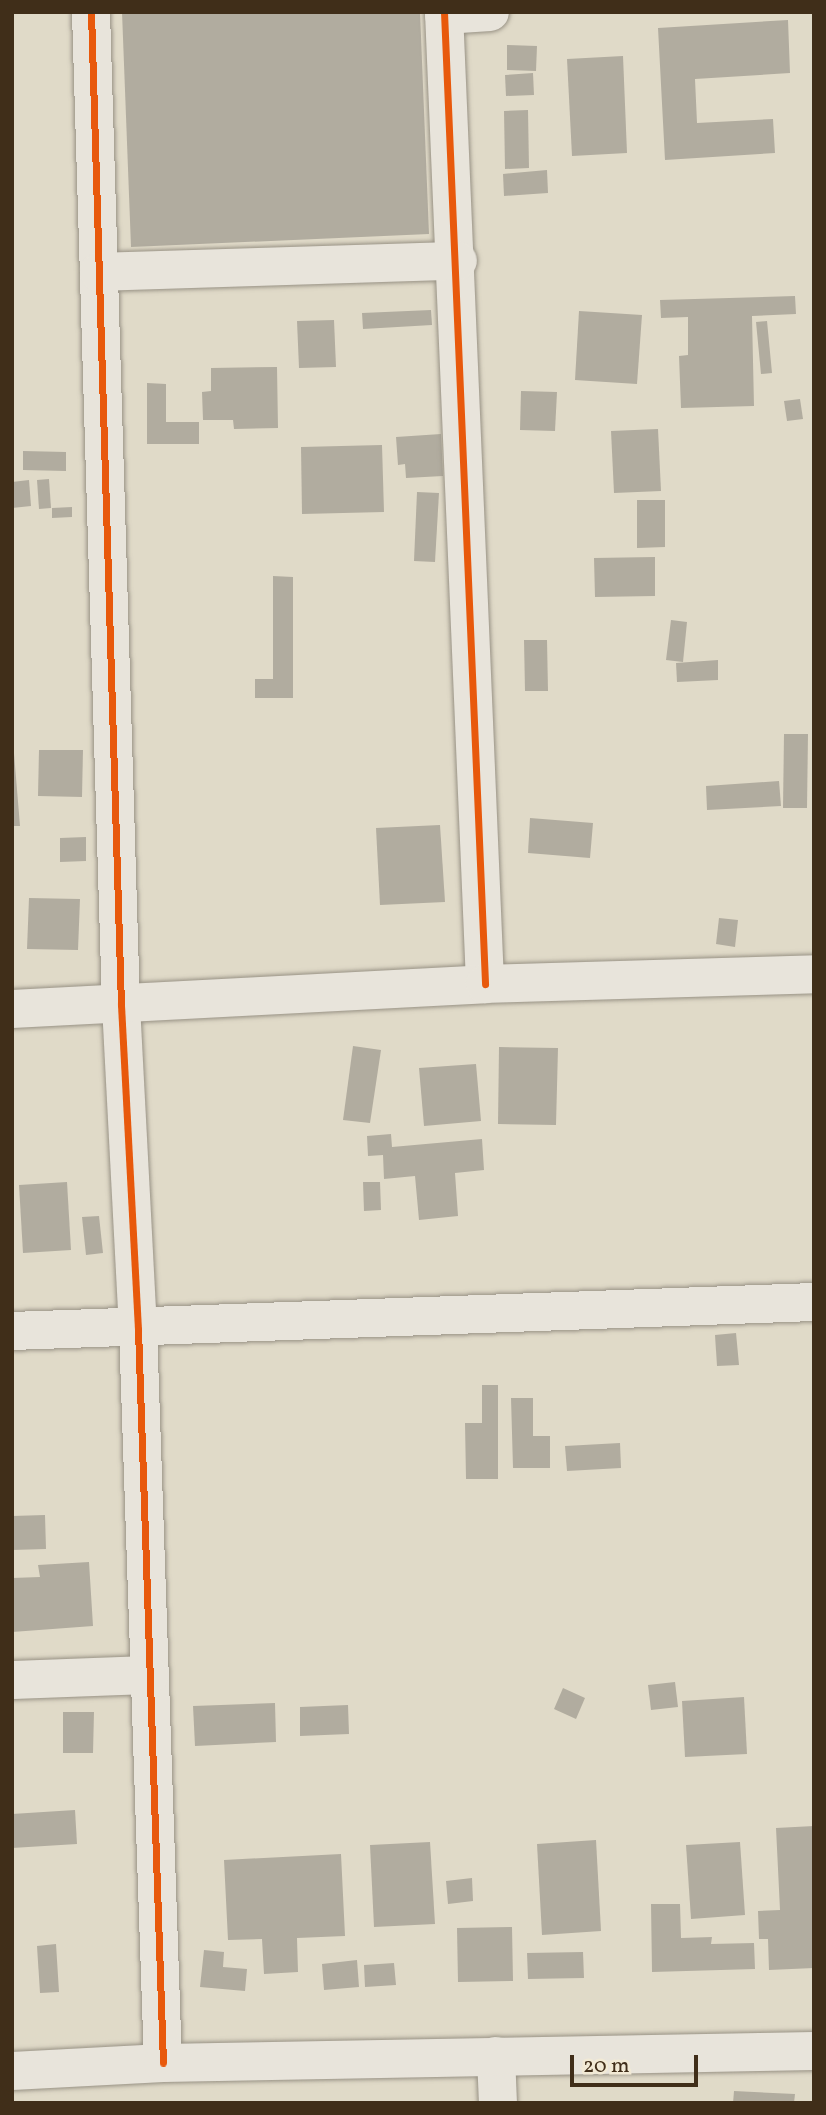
<!DOCTYPE html>
<style>
body{margin:0}
#map{position:relative;width:826px;height:2115px;overflow:hidden;background:#e0dac8;font-family:Vollkorn,serif}
div>[style]{position:absolute}
[style*='--x']{left:calc(var(--x)*1px);top:calc(var(--y)*1px);width:calc(var(--w)*1px);rotate:calc(var(--a)*1deg)}
.building>*{inset:0;background:#b1ac9f}
.roads{filter:drop-shadow(0 0 2px #989285) drop-shadow(0 0 2px #989285)}
.street>*{height:38px;margin:-19px;padding:0 19px;transform-origin:19px;border-radius:19px;background:#e8e4db}
.cycleway>*{height:7px;margin:-3.5px;padding:0 3.5px;transform-origin:3.5px;border-radius:3.5px;background:#e8590c}
span{translate:-50% -50%;white-space:nowrap;text-align:center;line-height:1.15;-webkit-text-stroke:7px #f2ead5;paint-order:stroke}
.frame{position:absolute;inset:0;border:14px solid #402e19;pointer-events:none}
.scale{position:absolute;left:570px;top:2055px;width:128px;height:32px;box-sizing:border-box;border:4px solid #402e19;border-top:0;padding-left:9px;font-size:21px;line-height:24px;white-space:nowrap;color:#402e19;-webkit-text-stroke:5px #f2ead5;paint-order:stroke}
</style>
<div id="map">
<div class="building">
<div style="clip-path:polygon(122px 12px,420px 12px,429px 234px,131px 247px)"></div>
<div style="clip-path:polygon(788px 20px,790px 73px,695px 79px,697px 123px,773px 119px,775px 153px,665px 160px,658px 28px)"></div>
<div style="clip-path:polygon(507px 45px,537px 46px,536px 71px,507px 70px)"></div>
<div style="clip-path:polygon(623px 56px,627px 153px,572px 156px,567px 59px)"></div>
<div style="clip-path:polygon(533px 73px,534px 95px,506px 96px,505px 75px)"></div>
<div style="clip-path:polygon(528px 110px,529px 168px,505px 169px,504px 111px)"></div>
<div style="clip-path:polygon(547px 170px,548px 193px,504px 196px,503px 174px)"></div>
<div style="clip-path:polygon(795px 296px,796px 314px,752px 316px,754px 406px,681px 408px,679px 356px,688px 355px,688px 317px,661px 318px,660px 300px)"></div>
<div style="clip-path:polygon(431px 310px,432px 325px,363px 329px,362px 313px)"></div>
<div style="clip-path:polygon(579px 311px,642px 315px,637px 384px,575px 380px)"></div>
<div style="clip-path:polygon(334px 320px,336px 367px,299px 368px,297px 321px)"></div>
<div style="clip-path:polygon(767px 321px,772px 373px,761px 374px,756px 322px)"></div>
<div style="clip-path:polygon(277px 367px,278px 428px,234px 429px,233px 420px,203px 420px,202px 392px,211px 391px,211px 368px)"></div>
<div style="clip-path:polygon(147px 383px,166px 384px,166px 422px,199px 422px,199px 444px,147px 444px)"></div>
<div style="clip-path:polygon(521px 391px,557px 392px,555px 431px,520px 430px)"></div>
<div style="clip-path:polygon(800px 399px,803px 419px,787px 421px,784px 401px)"></div>
<div style="clip-path:polygon(658px 429px,661px 491px,614px 493px,611px 431px)"></div>
<div style="clip-path:polygon(441px 434px,443px 476px,406px 478px,405px 464px,398px 465px,396px 437px)"></div>
<div style="clip-path:polygon(382px 445px,384px 512px,302px 514px,301px 447px)"></div>
<div style="clip-path:polygon(23px 451px,66px 452px,66px 471px,23px 470px)"></div>
<div style="clip-path:polygon(49px 479px,51px 508px,39px 509px,37px 480px)"></div>
<div style="clip-path:polygon(29px 480px,31px 506px,12px 508px,12px 482px)"></div>
<div style="clip-path:polygon(417px 492px,439px 493px,435px 562px,414px 561px)"></div>
<div style="clip-path:polygon(637px 500px,665px 500px,665px 547px,637px 548px)"></div>
<div style="clip-path:polygon(72px 507px,72px 517px,52px 518px,52px 508px)"></div>
<div style="clip-path:polygon(655px 557px,655px 596px,595px 597px,594px 558px)"></div>
<div style="clip-path:polygon(273px 576px,293px 577px,293px 698px,255px 698px,255px 679px,273px 679px)"></div>
<div style="clip-path:polygon(671px 620px,687px 622px,683px 662px,666px 660px)"></div>
<div style="clip-path:polygon(524px 640px,547px 640px,548px 691px,525px 691px)"></div>
<div style="clip-path:polygon(718px 660px,718px 680px,677px 682px,676px 663px)"></div>
<div style="clip-path:polygon(12px 729px,20px 826px,12px 826px)"></div>
<div style="clip-path:polygon(784px 734px,808px 734px,807px 808px,783px 808px)"></div>
<div style="clip-path:polygon(39px 750px,83px 750px,82px 797px,38px 796px)"></div>
<div style="clip-path:polygon(779px 781px,781px 806px,707px 810px,706px 786px)"></div>
<div style="clip-path:polygon(530px 818px,593px 823px,590px 858px,528px 853px)"></div>
<div style="clip-path:polygon(440px 825px,445px 902px,380px 905px,376px 828px)"></div>
<div style="clip-path:polygon(86px 837px,86px 861px,60px 862px,60px 838px)"></div>
<div style="clip-path:polygon(29px 898px,80px 899px,78px 950px,27px 949px)"></div>
<div style="clip-path:polygon(719px 918px,738px 920px,735px 947px,716px 944px)"></div>
<div style="clip-path:polygon(353px 1046px,381px 1050px,370px 1123px,343px 1120px)"></div>
<div style="clip-path:polygon(499px 1047px,558px 1048px,556px 1125px,498px 1124px)"></div>
<div style="clip-path:polygon(476px 1064px,481px 1121px,424px 1126px,419px 1068px)"></div>
<div style="clip-path:polygon(391px 1134px,392px 1147px,482px 1139px,484px 1170px,455px 1173px,458px 1216px,419px 1220px,415px 1176px,384px 1179px,383px 1155px,368px 1156px,367px 1136px)"></div>
<div style="clip-path:polygon(67px 1182px,71px 1250px,23px 1253px,19px 1185px)"></div>
<div style="clip-path:polygon(363px 1182px,380px 1182px,381px 1210px,364px 1211px)"></div>
<div style="clip-path:polygon(99px 1216px,103px 1253px,86px 1255px,82px 1217px)"></div>
<div style="clip-path:polygon(736px 1333px,739px 1365px,717px 1366px,715px 1335px)"></div>
<div style="clip-path:polygon(482px 1385px,498px 1385px,498px 1479px,466px 1479px,465px 1423px,482px 1423px)"></div>
<div style="clip-path:polygon(511px 1398px,533px 1398px,533px 1436px,550px 1436px,550px 1468px,513px 1468px)"></div>
<div style="clip-path:polygon(620px 1443px,621px 1468px,567px 1471px,565px 1446px)"></div>
<div style="clip-path:polygon(45px 1515px,46px 1549px,12px 1550px,12px 1516px)"></div>
<div style="clip-path:polygon(89px 1562px,93px 1626px,12px 1632px,12px 1578px,40px 1577px,38px 1565px)"></div>
<div style="clip-path:polygon(675px 1682px,678px 1707px,651px 1710px,648px 1685px)"></div>
<div style="clip-path:polygon(563px 1688px,585px 1698px,576px 1719px,554px 1709px)"></div>
<div style="clip-path:polygon(744px 1697px,747px 1754px,685px 1757px,682px 1701px)"></div>
<div style="clip-path:polygon(275px 1703px,276px 1742px,195px 1746px,193px 1706px)"></div>
<div style="clip-path:polygon(348px 1705px,349px 1734px,300px 1736px,300px 1707px)"></div>
<div style="clip-path:polygon(63px 1712px,94px 1712px,93px 1753px,63px 1753px)"></div>
<div style="clip-path:polygon(75px 1810px,77px 1844px,12px 1848px,12px 1814px)"></div>
<div style="clip-path:polygon(814px 1826px,814px 1968px,769px 1970px,768px 1939px,759px 1939px,758px 1911px,780px 1910px,776px 1828px)"></div>
<div style="clip-path:polygon(596px 1840px,601px 1931px,542px 1935px,537px 1844px)"></div>
<div style="clip-path:polygon(430px 1842px,435px 1924px,374px 1927px,370px 1845px)"></div>
<div style="clip-path:polygon(740px 1842px,745px 1915px,691px 1919px,686px 1845px)"></div>
<div style="clip-path:polygon(341px 1854px,345px 1936px,297px 1938px,298px 1972px,264px 1974px,262px 1939px,228px 1940px,224px 1860px)"></div>
<div style="clip-path:polygon(472px 1878px,473px 1901px,448px 1904px,446px 1881px)"></div>
<div style="clip-path:polygon(651px 1904px,680px 1904px,681px 1938px,712px 1937px,711px 1944px,754px 1943px,755px 1969px,652px 1972px)"></div>
<div style="clip-path:polygon(512px 1927px,513px 1981px,458px 1982px,457px 1928px)"></div>
<div style="clip-path:polygon(56px 1944px,59px 1992px,40px 1993px,37px 1946px)"></div>
<div style="clip-path:polygon(204px 1950px,224px 1952px,223px 1967px,247px 1969px,245px 1991px,200px 1987px)"></div>
<div style="clip-path:polygon(583px 1952px,584px 1978px,528px 1979px,527px 1953px)"></div>
<div style="clip-path:polygon(357px 1960px,359px 1987px,324px 1990px,322px 1964px)"></div>
<div style="clip-path:polygon(394px 1963px,396px 1985px,365px 1987px,364px 1965px)"></div>
<div style="clip-path:polygon(734px 2091px,795px 2094px,794px 2103px,733px 2103px)"></div>
</div>
<div class="roads">
<div class="street">
<div style="--x:91;--y:12;--w:993;--a:88.27"></div>
<div style="--x:121;--y:1005;--w:324;--a:87"></div>
<div style="--x:138;--y:1329;--w:734;--a:88.05"></div>
<div style="--x:444;--y:12;--w:973;--a:87.58"></div>
<div style="--x:444;--y:15;--w:46;--a:-3.7"></div>
<div style="--x:99;--y:272;--w:359;--a:-1.8"></div>
<div style="--x:12;--y:1009;--w:474;--a:-3"></div>
<div style="--x:485;--y:984;--w:329;--a:-1.7"></div>
<div style="--x:12;--y:1331;--w:803;--a:-2.07"></div>
<div style="--x:12;--y:1680;--w:137;--a:-2.1"></div>
<div style="--x:496;--y:2056;--w:47;--a:87.6"></div>
<div style="--x:12;--y:2071;--w:151;--a:-3"></div>
<div style="--x:163;--y:2063;--w:651;--a:-1.06"></div>
</div>
</div>
<div class="cycleway">
<div style="--x:91;--y:12;--w:993;--a:88.27"></div>
<div style="--x:121;--y:1005;--w:324;--a:87"></div>
<div style="--x:138;--y:1329;--w:734;--a:88.05"></div>
<div style="--x:444;--y:12;--w:973;--a:87.58"></div>
</div>
<div class="frame"></div>
<div class="scale">20 m</div>
</div>
